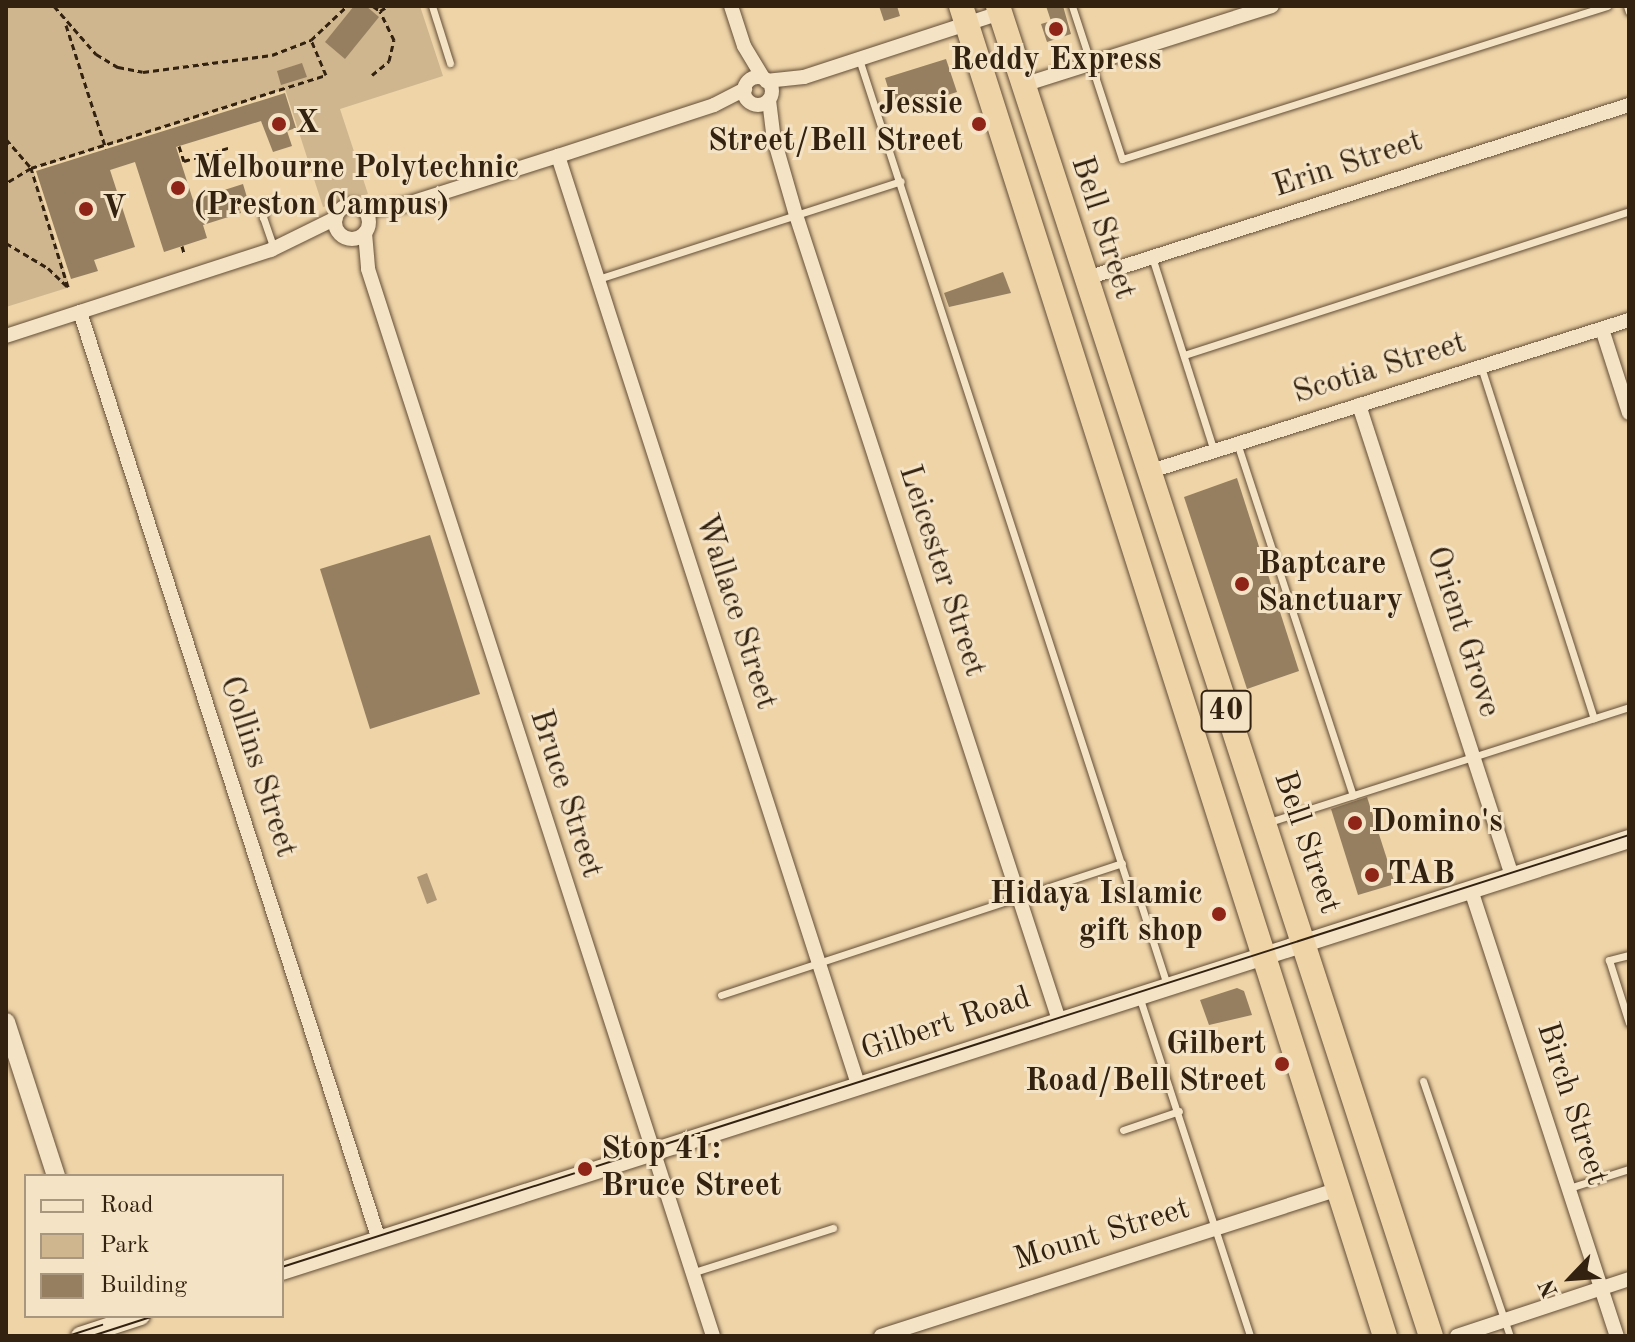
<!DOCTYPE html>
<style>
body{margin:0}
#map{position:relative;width:1635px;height:1342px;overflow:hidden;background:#efd4a8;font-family:"Old Standard TT",serif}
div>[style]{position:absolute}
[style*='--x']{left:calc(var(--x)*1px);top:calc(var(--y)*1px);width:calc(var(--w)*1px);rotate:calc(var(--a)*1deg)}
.green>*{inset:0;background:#cfb68e}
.water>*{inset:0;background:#af9775}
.building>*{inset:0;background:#957f60}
.path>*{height:3px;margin-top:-1.5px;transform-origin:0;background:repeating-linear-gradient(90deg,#342211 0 6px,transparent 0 10px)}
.roads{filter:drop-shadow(0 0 2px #634e37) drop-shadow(0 0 2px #634e37)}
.lane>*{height:7px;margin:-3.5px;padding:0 3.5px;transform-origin:3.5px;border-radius:3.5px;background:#f5e3c6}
.street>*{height:14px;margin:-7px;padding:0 7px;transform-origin:7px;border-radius:7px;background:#f5e3c6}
.street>.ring{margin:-7px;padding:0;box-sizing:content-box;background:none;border:14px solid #f5e3c6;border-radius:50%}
.secondary>*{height:18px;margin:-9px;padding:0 9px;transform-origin:9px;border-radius:9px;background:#f5e3c6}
.highway>*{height:24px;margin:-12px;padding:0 12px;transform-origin:12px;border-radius:12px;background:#efd4a8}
.tram>*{height:2px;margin:-1px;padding:0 1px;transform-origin:1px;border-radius:1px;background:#342211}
.dots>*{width:22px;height:22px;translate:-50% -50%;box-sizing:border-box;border:4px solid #f5e3c6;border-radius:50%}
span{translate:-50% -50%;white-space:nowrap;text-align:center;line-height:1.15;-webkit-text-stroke:6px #f5e3c6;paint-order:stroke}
.shield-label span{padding:2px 6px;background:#f5e3c6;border:2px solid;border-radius:6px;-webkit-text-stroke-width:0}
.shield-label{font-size:30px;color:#342211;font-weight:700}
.poi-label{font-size:32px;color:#342211;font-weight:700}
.right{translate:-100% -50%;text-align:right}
.left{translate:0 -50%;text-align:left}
.street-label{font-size:32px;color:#342211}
.frame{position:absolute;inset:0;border:8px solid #342211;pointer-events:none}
.legend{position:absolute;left:24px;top:1174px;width:260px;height:144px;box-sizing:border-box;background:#f5e3c6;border:2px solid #a8967e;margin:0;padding:10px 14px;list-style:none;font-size:24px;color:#342211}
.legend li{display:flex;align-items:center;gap:16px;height:40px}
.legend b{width:40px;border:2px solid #a8967e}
.north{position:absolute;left:1531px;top:1238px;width:80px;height:80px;-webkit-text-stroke:6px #f5e3c6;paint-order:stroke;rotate:245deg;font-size:22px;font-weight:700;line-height:32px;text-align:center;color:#342211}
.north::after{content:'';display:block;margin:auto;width:28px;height:36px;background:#342211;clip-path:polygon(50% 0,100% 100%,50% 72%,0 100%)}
</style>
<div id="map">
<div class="green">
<div style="clip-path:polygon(6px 6px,420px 6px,443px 76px,340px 109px,368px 194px,323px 207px,285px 89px,33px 169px,70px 287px,6px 307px)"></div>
</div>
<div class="water">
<div style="clip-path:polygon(427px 873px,437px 900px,427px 904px,417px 877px)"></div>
</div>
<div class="building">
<div style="clip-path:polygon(354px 6px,366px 6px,379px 17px,345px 59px,325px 42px)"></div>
<div style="clip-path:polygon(879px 6px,897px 6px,900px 16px,884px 21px)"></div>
<div style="clip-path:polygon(1046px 6px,1063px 6px,1071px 34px,1047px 42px,1041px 24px,1051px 21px)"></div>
<div style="clip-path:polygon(946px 59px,957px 92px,904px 109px,901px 101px,893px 104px,885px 78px)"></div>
<div style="clip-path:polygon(302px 63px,307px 77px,281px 85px,277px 71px)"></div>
<div style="clip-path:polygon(285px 93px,296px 128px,287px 131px,292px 146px,273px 152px,261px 121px,176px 147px,193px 200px,243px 184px,249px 204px,239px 207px,241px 213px,203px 225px,207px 238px,164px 252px,135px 162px,110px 170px,135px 247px,94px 260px,98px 271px,71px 279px,36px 171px)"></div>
<div style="clip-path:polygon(1003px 272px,1011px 293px,949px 307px,944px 293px)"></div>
<div style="clip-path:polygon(1237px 478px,1299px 671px,1247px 689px,1184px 497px)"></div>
<div style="clip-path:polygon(430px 535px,480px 694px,370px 729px,320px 569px)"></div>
<div style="clip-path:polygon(1367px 797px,1395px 884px,1358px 895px,1331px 809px)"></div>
<div style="clip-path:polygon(1237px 988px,1244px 991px,1252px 1015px,1209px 1025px,1200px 1000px)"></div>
</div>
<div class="path">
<div style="--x:54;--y:6;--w:64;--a:48.8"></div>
<div style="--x:96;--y:54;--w:26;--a:31"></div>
<div style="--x:118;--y:67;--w:25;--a:11"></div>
<div style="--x:143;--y:72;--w:130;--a:-7.5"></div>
<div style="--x:272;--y:55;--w:42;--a:-21"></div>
<div style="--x:311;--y:40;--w:50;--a:-43.4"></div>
<div style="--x:373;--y:6;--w:9;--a:36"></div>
<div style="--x:380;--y:11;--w:9;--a:-32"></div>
<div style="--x:66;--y:25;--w:130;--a:72.1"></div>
<div style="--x:372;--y:75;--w:22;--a:-39"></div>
<div style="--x:389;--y:61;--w:22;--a:-77"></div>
<div style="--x:394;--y:40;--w:32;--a:-116"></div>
<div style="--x:6;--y:139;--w:38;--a:49"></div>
<div style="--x:31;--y:168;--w:29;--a:149"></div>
<div style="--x:179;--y:146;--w:16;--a:72"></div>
<div style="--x:184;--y:161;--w:46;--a:-16.5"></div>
<div style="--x:6;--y:243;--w:49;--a:30.8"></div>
<div style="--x:48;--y:268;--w:28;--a:44"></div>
<div style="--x:68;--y:287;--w:125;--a:-107.3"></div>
<div style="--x:31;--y:168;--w:309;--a:-17.5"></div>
<div style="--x:326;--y:75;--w:38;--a:-113"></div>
<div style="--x:182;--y:246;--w:7;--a:74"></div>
</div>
<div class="roads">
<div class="lane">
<div style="--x:432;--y:6;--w:60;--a:72.5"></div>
<div style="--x:1072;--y:6;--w:161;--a:71.9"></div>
<div style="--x:1122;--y:159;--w:509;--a:-17.51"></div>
<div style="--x:1627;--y:6;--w:6;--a:72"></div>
<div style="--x:859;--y:59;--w:875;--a:71.96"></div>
<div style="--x:1130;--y:891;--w:9;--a:27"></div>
<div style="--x:1138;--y:895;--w:95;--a:72.1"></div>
<div style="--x:267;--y:203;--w:15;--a:106"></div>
<div style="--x:263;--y:217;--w:34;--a:71"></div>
<div style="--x:1152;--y:257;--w:204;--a:72.3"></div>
<div style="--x:598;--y:279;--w:318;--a:-17.9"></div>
<div style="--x:1184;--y:355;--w:468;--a:-17.9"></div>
<div style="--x:1481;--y:367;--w:369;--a:72.2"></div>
<div style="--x:1237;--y:443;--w:371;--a:71.8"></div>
<div style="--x:1269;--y:822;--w:378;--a:-17.7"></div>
<div style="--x:1629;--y:955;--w:21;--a:166"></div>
<div style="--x:1609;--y:960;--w:66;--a:72.4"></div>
<div style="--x:721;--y:995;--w:422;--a:-18.2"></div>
<div style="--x:1139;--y:996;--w:358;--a:71.9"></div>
<div style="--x:1423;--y:1081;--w:269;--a:71.2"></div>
<div style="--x:1123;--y:1130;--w:59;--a:-18.7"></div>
<div style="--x:1569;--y:1188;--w:63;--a:-17.6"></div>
<div style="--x:691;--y:1273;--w:149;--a:-17.6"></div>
</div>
<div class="street">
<div style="--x:731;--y:6;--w:42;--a:72"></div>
<div style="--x:744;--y:46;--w:37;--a:59"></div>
<div class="ring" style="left:744px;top:77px;width:14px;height:14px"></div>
<div style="--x:766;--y:81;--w:38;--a:-6"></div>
<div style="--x:804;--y:77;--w:206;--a:-18.1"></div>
<div style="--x:1023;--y:85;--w:261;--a:-17.6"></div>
<div style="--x:769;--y:100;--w:39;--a:83"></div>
<div style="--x:774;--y:139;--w:79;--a:73.9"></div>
<div style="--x:796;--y:215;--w:847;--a:71.91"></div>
<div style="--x:558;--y:156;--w:975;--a:72.09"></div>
<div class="ring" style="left:335px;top:205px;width:20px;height:20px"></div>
<div style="--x:364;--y:210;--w:40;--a:-7.1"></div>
<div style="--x:404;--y:205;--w:162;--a:-17.7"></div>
<div style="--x:558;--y:156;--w:164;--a:-18.1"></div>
<div style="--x:714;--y:105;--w:35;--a:-27"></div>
<div style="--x:365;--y:233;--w:36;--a:85"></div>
<div style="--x:368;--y:269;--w:1121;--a:72.08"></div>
<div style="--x:1084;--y:279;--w:572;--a:-17.71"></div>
<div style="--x:80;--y:312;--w:975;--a:72.14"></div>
<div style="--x:1602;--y:329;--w:88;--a:72.2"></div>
<div style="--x:6;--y:336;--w:279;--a:-18"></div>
<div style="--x:271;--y:250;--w:72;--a:-26.2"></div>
<div style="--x:1359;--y:405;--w:495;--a:72"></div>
<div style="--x:1148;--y:472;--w:504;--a:-17.54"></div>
<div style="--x:1471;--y:890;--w:469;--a:71.9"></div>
<div style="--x:881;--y:1336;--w:482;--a:-17.8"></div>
<div style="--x:1457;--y:1336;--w:181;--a:-18.3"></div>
</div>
<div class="secondary">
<div style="--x:6;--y:1022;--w:162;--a:72"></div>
<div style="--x:282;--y:1271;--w:1415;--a:-17.78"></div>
<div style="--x:80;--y:1336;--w:64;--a:-18.2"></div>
</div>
<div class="highway">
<div style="--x:961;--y:6;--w:1396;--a:72.32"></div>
<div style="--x:998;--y:6;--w:1399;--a:71.97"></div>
</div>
</div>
<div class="tram">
<div style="--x:282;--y:1267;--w:1415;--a:-17.78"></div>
<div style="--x:68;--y:1336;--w:36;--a:-18"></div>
<div style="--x:92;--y:1336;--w:65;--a:-17.9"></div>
</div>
<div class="dots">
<div style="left:1056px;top:29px;background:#8f2418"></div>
<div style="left:279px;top:124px;background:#8f2418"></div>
<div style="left:979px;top:124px;background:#8f2418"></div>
<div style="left:178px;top:188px;background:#8f2418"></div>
<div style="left:86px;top:209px;background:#8f2418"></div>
<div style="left:1242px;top:584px;background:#8f2418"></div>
<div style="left:1355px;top:823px;background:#8f2418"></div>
<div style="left:1372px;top:875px;background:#8f2418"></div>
<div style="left:1219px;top:914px;background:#8f2418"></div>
<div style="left:1282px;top:1064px;background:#8f2418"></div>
<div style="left:585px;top:1169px;background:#8f2418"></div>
</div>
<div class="shield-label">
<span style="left:1226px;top:711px">40</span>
</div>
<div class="poi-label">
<span style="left:1056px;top:61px">Reddy Express</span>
<span class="right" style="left:963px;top:124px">Jessie<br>Street/Bell Street</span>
<span class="left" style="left:295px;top:124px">X</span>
<span class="left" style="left:194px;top:188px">Melbourne Polytechnic<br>(Preston Campus)</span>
<span class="left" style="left:102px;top:209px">V</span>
<span class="left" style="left:1258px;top:584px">Baptcare<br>Sanctuary</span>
<span class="left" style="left:1371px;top:823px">Domino's</span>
<span class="left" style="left:1388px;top:875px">TAB</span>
<span class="right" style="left:1203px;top:914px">Hidaya Islamic<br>gift shop</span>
<span class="right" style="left:1266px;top:1064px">Gilbert<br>Road/Bell Street</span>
<span class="left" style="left:601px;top:1169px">Stop 41:<br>Bruce Street</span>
</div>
<div class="street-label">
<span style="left:1348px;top:165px;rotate:-18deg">Erin Street</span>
<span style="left:1102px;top:228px;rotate:72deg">Bell Street</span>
<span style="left:1380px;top:369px;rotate:-17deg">Scotia Street</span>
<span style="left:941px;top:571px;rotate:72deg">Leicester Street</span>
<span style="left:735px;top:612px;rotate:72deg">Wallace Street</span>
<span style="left:1462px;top:632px;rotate:72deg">Orient Grove</span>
<span style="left:257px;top:767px;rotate:72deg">Collins Street</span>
<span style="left:565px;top:794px;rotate:72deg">Bruce Street</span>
<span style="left:1306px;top:843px;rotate:71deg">Bell Street</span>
<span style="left:946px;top:1025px;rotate:-18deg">Gilbert Road</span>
<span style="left:1571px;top:1104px;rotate:72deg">Birch Street</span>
<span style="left:1102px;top:1235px;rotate:-17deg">Mount Street</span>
</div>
<div class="frame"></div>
<ul class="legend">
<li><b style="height:10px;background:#f5e3c6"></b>Road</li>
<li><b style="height:22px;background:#cfb68e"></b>Park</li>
<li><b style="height:22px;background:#957f60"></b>Building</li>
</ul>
<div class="north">N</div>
</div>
